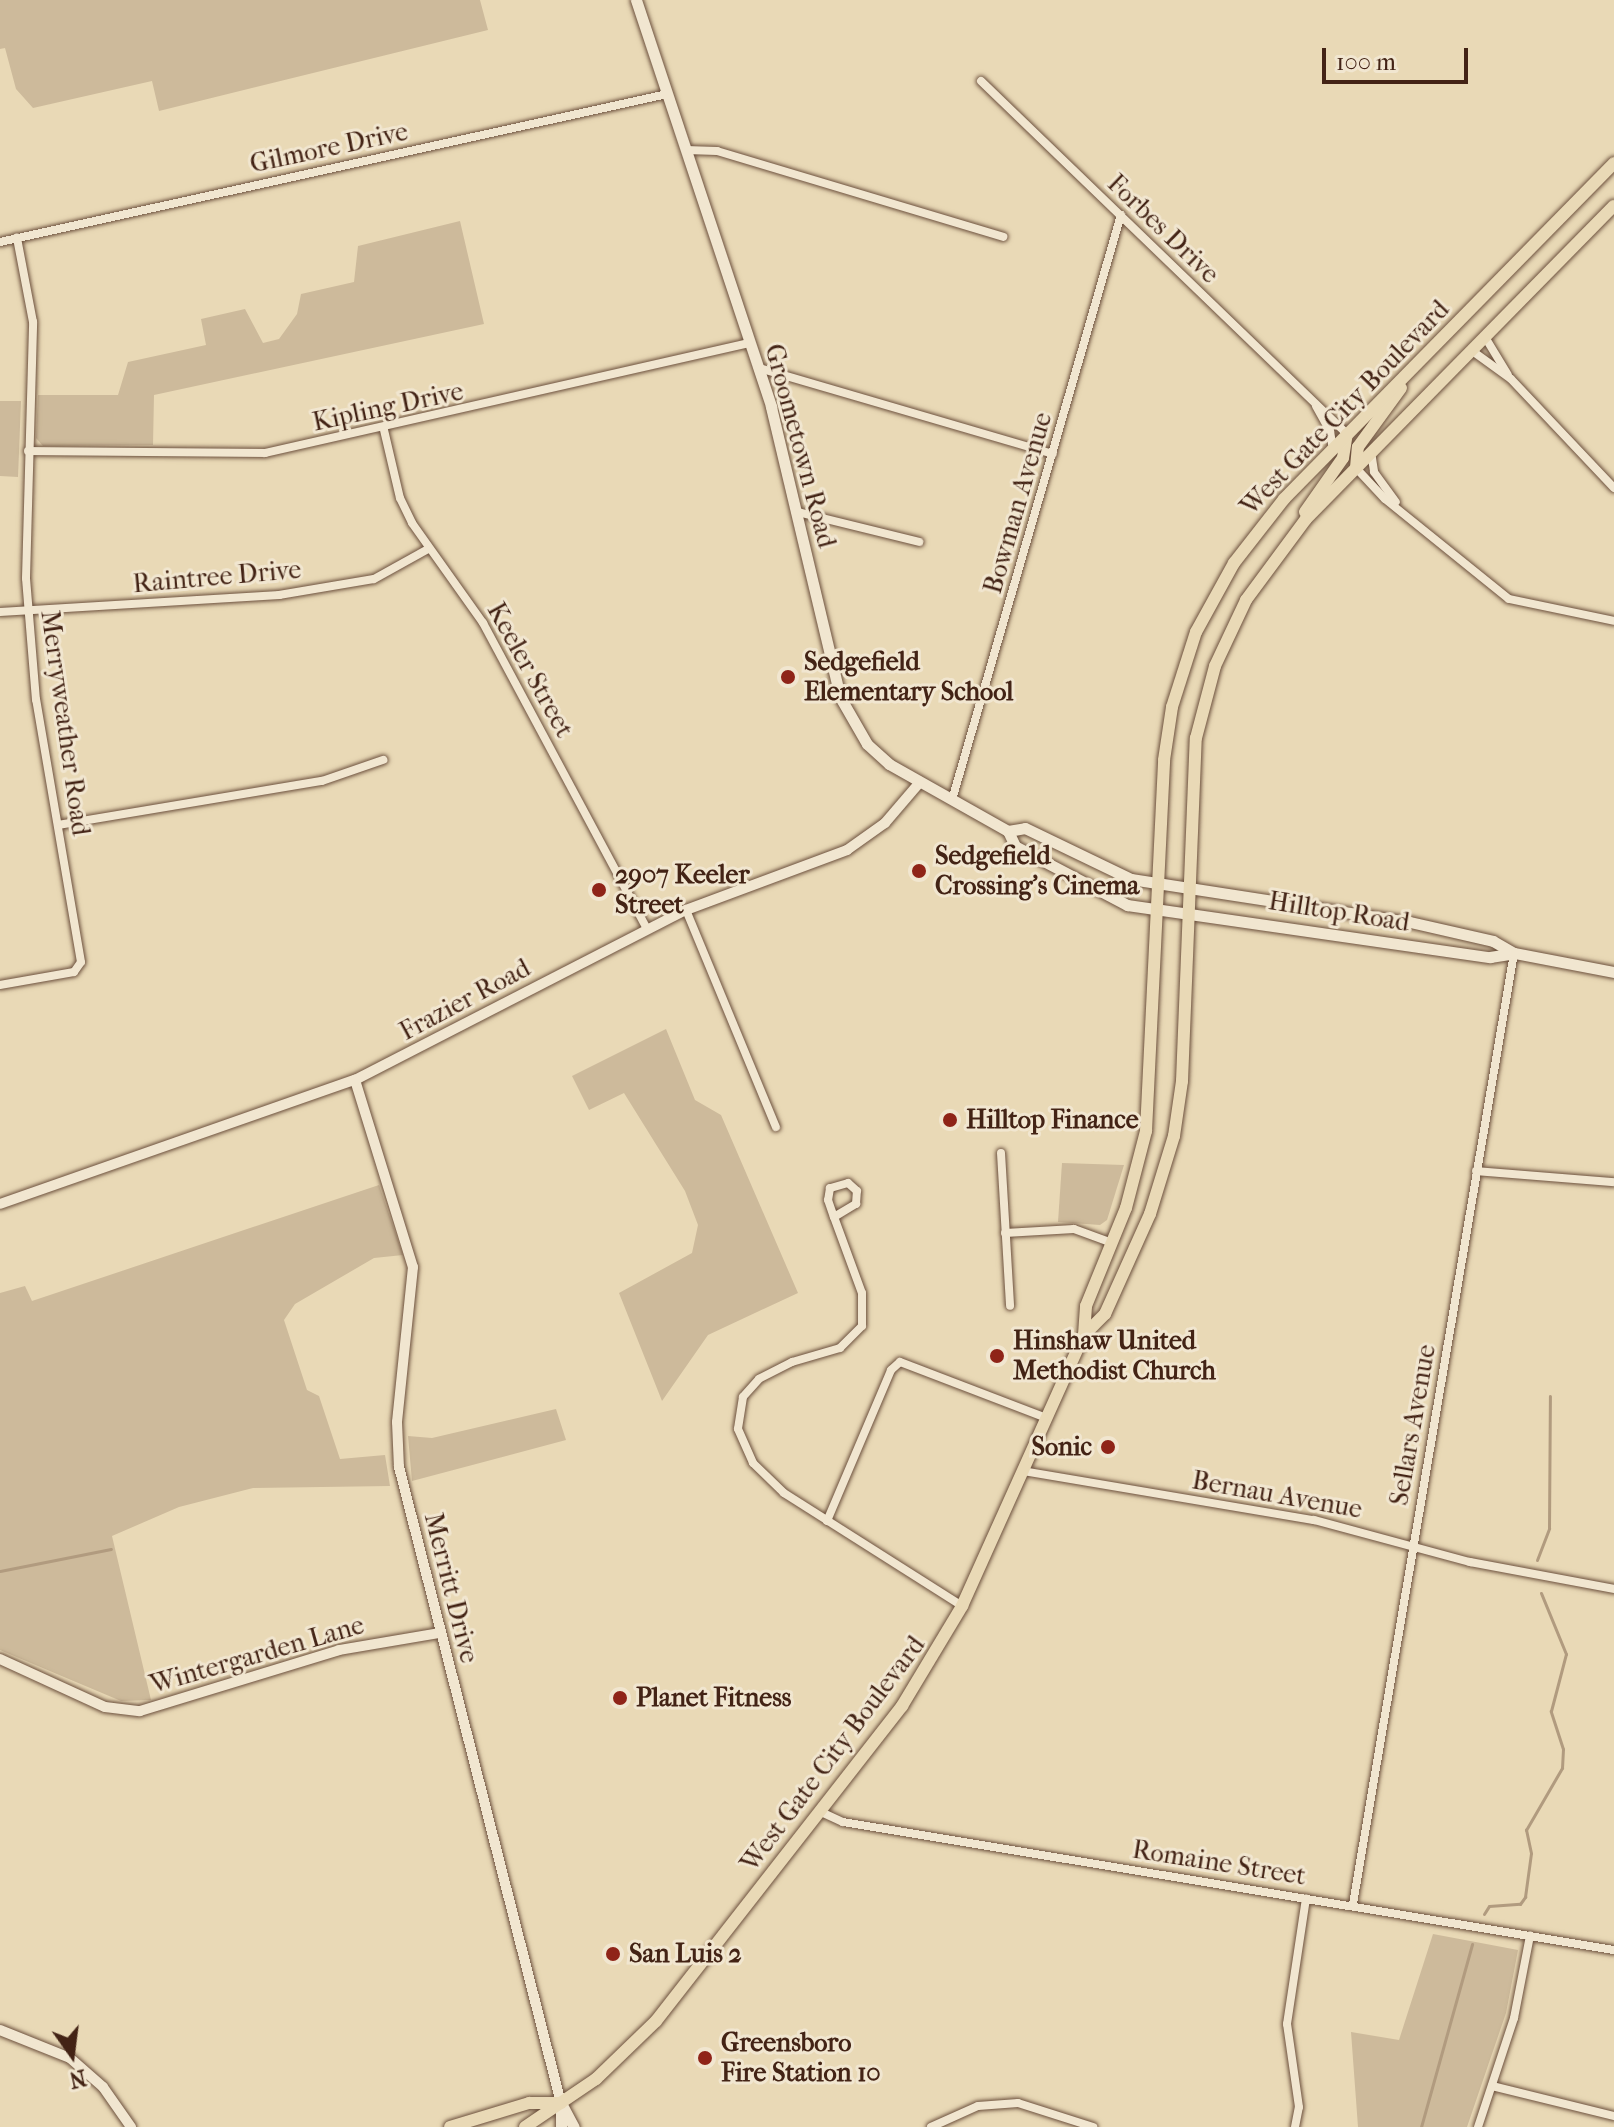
<!DOCTYPE html>
<style>
body{margin:0}
#map{position:relative;width:1614px;height:2127px;overflow:hidden;background:#e9d9b6;font-family:"IM FELL French Canon",serif}
div>[style]{position:absolute}
[style*='--x']{left:calc(var(--x)*1px);top:calc(var(--y)*1px);width:calc(var(--w)*1px);rotate:calc(var(--a)*1deg)}
.green>*{inset:0;background:#cdba9b}
.stream>*{height:3px;margin:-1.5px;padding:0 1.5px;transform-origin:1.5px;border-radius:1.5px;background:#b19b7f}
.roads{filter:drop-shadow(0 0 2px #6c503d) drop-shadow(0 0 2px #6c503d)}
.minor>*{height:8px;margin:-4px;padding:0 4px;transform-origin:4px;border-radius:4px;background:#f1e6d0}
.tertiary>*{height:10px;margin:-5px;padding:0 5px;transform-origin:5px;border-radius:5px;background:#f1e6d0}
.secondary>*{height:11px;margin:-5.5px;padding:0 5.5px;transform-origin:5.5px;border-radius:5.5px;background:#f1e6d0}
.primary>*{height:12px;margin:-6px;padding:0 6px;transform-origin:6px;border-radius:6px;background:#e9d9b6}
.dots>*{width:22px;height:22px;translate:-50% -50%;box-sizing:border-box;border:4px solid #f1e6d0;border-radius:50%}
span{translate:-50% -50%;white-space:nowrap;text-align:center;line-height:1.15;-webkit-text-stroke:6px #f1e6d0;paint-order:stroke}
.street-label{font-size:26px;color:#432315}
.poi-label{font-size:26px;color:#432315;font-weight:700}
.left{translate:0 -50%;text-align:left}
.right{translate:-100% -50%;text-align:right}
.north{position:absolute;left:32px;top:2015px;width:80px;height:80px;-webkit-text-stroke:6px #f1e6d0;paint-order:stroke;rotate:166deg;font-size:22px;font-weight:700;line-height:32px;text-align:center;color:#432315}
.north::after{content:'';display:block;margin:auto;width:28px;height:36px;background:#432315;clip-path:polygon(50% 0,100% 100%,50% 72%,0 100%)}
.scale{position:absolute;left:1322px;top:48px;width:146px;height:36px;box-sizing:border-box;border:4px solid #432315;border-top:0;padding-left:10px;font-size:24px;line-height:28px;white-space:nowrap;color:#432315;-webkit-text-stroke:6px #f1e6d0;paint-order:stroke}
</style>
<div id="map">
<div class="green">
<div style="clip-path:polygon(0 0,480px 0,488px 30px,159px 111px,152px 81px,33px 108px,16px 89px,5px 48px,0 49px)"></div>
<div style="clip-path:polygon(460px 221px,484px 324px,154px 395px,153px 445px,43px 446px,36px 438px,38px 395px,118px 395px,128px 362px,206px 345px,201px 319px,245px 309px,263px 343px,279px 339px,297px 314px,301px 294px,354px 282px,358px 246px)"></div>
<div style="clip-path:polygon(0 401px,21px 401px,18px 477px,0 476px)"></div>
<div style="clip-path:polygon(666px 1029px,695px 1100px,721px 1115px,798px 1293px,708px 1335px,662px 1401px,619px 1293px,692px 1253px,698px 1225px,685px 1191px,624px 1093px,589px 1110px,572px 1076px)"></div>
<div style="clip-path:polygon(1062px 1163px,1124px 1165px,1107px 1220px,1100px 1225px,1058px 1222px)"></div>
<div style="clip-path:polygon(379px 1185px,403px 1255px,374px 1258px,295px 1304px,284px 1320px,307px 1390px,319px 1396px,340px 1459px,385px 1455px,390px 1486px,253px 1488px,179px 1507px,112px 1536px,151px 1700px,121px 1701px,0 1650px,0 1293px,25px 1286px,32px 1301px)"></div>
<div style="clip-path:polygon(556px 1409px,566px 1440px,412px 1481px,408px 1436px,432px 1438px)"></div>
<div style="clip-path:polygon(1433px 1934px,1518px 1950px,1506px 2013px,1467px 2127px,1358px 2127px,1351px 2032px,1399px 2040px)"></div>
</div>
<div class="stream">
<div style="--x:1537;--y:1560;--w:34;--a:-69"></div>
<div style="--x:1549;--y:1528;--w:132;--a:-89.6"></div>
<div style="--x:0;--y:1571;--w:113;--a:-11.2"></div>
<div style="--x:1484;--y:1914;--w:9;--a:-58"></div>
<div style="--x:1489;--y:1906;--w:31;--a:-4"></div>
<div style="--x:1520;--y:1904;--w:9;--a:-54"></div>
<div style="--x:1525;--y:1897;--w:44;--a:-82.2"></div>
<div style="--x:1531;--y:1853;--w:24;--a:-102"></div>
<div style="--x:1526;--y:1830;--w:72;--a:-59.9"></div>
<div style="--x:1562;--y:1768;--w:19;--a:-87"></div>
<div style="--x:1563;--y:1749;--w:40;--a:-108"></div>
<div style="--x:1551;--y:1711;--w:59;--a:-75.3"></div>
<div style="--x:1566;--y:1654;--w:66;--a:-112.3"></div>
<div style="--x:1421;--y:2127;--w:190;--a:-74.4"></div>
</div>
<div class="roads">
<div class="minor">
<div style="--x:981;--y:81;--w:508;--a:43.96"></div>
<div style="--x:686;--y:150;--w:31;--a:2"></div>
<div style="--x:717;--y:151;--w:299;--a:16.7"></div>
<div style="--x:0;--y:242;--w:683;--a:-12.51"></div>
<div style="--x:1485;--y:337;--w:44;--a:58.8"></div>
<div style="--x:1471;--y:350;--w:49;--a:35.9"></div>
<div style="--x:1511;--y:379;--w:150;--a:46.6"></div>
<div style="--x:759;--y:368;--w:306;--a:16.3"></div>
<div style="--x:1316;--y:406;--w:29;--a:61"></div>
<div style="--x:1330;--y:431;--w:18;--a:81"></div>
<div style="--x:384;--y:430;--w:70;--a:76.8"></div>
<div style="--x:400;--y:498;--w:28;--a:64"></div>
<div style="--x:412;--y:523;--w:123;--a:54.6"></div>
<div style="--x:483;--y:623;--w:347;--a:61.8"></div>
<div style="--x:28;--y:451;--w:237;--a:0.5"></div>
<div style="--x:265;--y:453;--w:497;--a:-12.8"></div>
<div style="--x:1371;--y:452;--w:20;--a:81"></div>
<div style="--x:1374;--y:472;--w:37;--a:54"></div>
<div style="--x:1356;--y:468;--w:42;--a:46.9"></div>
<div style="--x:1385;--y:499;--w:159;--a:38.9"></div>
<div style="--x:1509;--y:599;--w:107;--a:11.8"></div>
<div style="--x:798;--y:512;--w:125;--a:13.9"></div>
<div style="--x:0;--y:612;--w:280;--a:-3.5"></div>
<div style="--x:279;--y:595;--w:96;--a:-9.6"></div>
<div style="--x:374;--y:579;--w:62;--a:-29.1"></div>
<div style="--x:952;--y:800;--w:609;--a:-73.89"></div>
<div style="--x:58;--y:825;--w:268;--a:-9.5"></div>
<div style="--x:322;--y:781;--w:65;--a:-19"></div>
<div style="--x:686;--y:910;--w:235;--a:67.5"></div>
<div style="--x:0;--y:985;--w:75;--a:-10"></div>
<div style="--x:74;--y:972;--w:12;--a:-55"></div>
<div style="--x:81;--y:962;--w:266;--a:-99.7"></div>
<div style="--x:36;--y:700;--w:122;--a:-94.7"></div>
<div style="--x:26;--y:578;--w:256;--a:-88.4"></div>
<div style="--x:33;--y:322;--w:86;--a:-100.8"></div>
<div style="--x:1001;--y:1153;--w:153;--a:86.6"></div>
<div style="--x:1476;--y:1171;--w:138;--a:4.6"></div>
<div style="--x:834;--y:1217;--w:26;--a:-31"></div>
<div style="--x:856;--y:1204;--w:13;--a:-86"></div>
<div style="--x:857;--y:1191;--w:12;--a:-138"></div>
<div style="--x:848;--y:1183;--w:19;--a:164"></div>
<div style="--x:830;--y:1188;--w:12;--a:99"></div>
<div style="--x:828;--y:1200;--w:18;--a:71"></div>
<div style="--x:834;--y:1217;--w:81;--a:69.8"></div>
<div style="--x:862;--y:1293;--w:33;--a:90"></div>
<div style="--x:862;--y:1326;--w:31;--a:135"></div>
<div style="--x:840;--y:1348;--w:50;--a:163.7"></div>
<div style="--x:792;--y:1362;--w:37;--a:153"></div>
<div style="--x:759;--y:1379;--w:24;--a:132"></div>
<div style="--x:743;--y:1397;--w:32;--a:99"></div>
<div style="--x:738;--y:1429;--w:37;--a:66"></div>
<div style="--x:753;--y:1463;--w:43;--a:44.1"></div>
<div style="--x:784;--y:1493;--w:211;--a:32.4"></div>
<div style="--x:1005;--y:1233;--w:69;--a:-3.3"></div>
<div style="--x:1074;--y:1229;--w:40;--a:20.2"></div>
<div style="--x:1023;--y:1471;--w:295;--a:9.6"></div>
<div style="--x:1314;--y:1520;--w:162;--a:15.1"></div>
<div style="--x:1470;--y:1562;--w:147;--a:10.6"></div>
<div style="--x:827;--y:1521;--w:164;--a:-67"></div>
<div style="--x:891;--y:1370;--w:12;--a:-42"></div>
<div style="--x:900;--y:1362;--w:157;--a:20.9"></div>
<div style="--x:819;--y:1811;--w:26;--a:25"></div>
<div style="--x:843;--y:1822;--w:782;--a:9.43"></div>
<div style="--x:1353;--y:1904;--w:965;--a:-80.39"></div>
<div style="--x:1492;--y:2086;--w:126;--a:13.8"></div>
<div style="--x:931;--y:2127;--w:51;--a:-24.1"></div>
<div style="--x:978;--y:2106;--w:40;--a:-4.3"></div>
<div style="--x:1018;--y:2103;--w:79;--a:17.7"></div>
<div style="--x:1295;--y:2127;--w:20;--a:-79"></div>
<div style="--x:1299;--y:2107;--w:84;--a:-98.2"></div>
<div style="--x:1287;--y:2024;--w:127;--a:-81.4"></div>
<div style="--x:1478;--y:2127;--w:115;--a:-71.7"></div>
<div style="--x:1514;--y:2018;--w:84;--a:-79"></div>
</div>
<div class="tertiary">
<div style="--x:355;--y:1080;--w:196;--a:72.8"></div>
<div style="--x:413;--y:1267;--w:156;--a:95.9"></div>
<div style="--x:397;--y:1422;--w:45;--a:87.5"></div>
<div style="--x:399;--y:1467;--w:656;--a:75.71"></div>
<div style="--x:0;--y:1204;--w:376;--a:-19.3"></div>
<div style="--x:355;--y:1080;--w:372;--a:-27.2"></div>
<div style="--x:686;--y:910;--w:172;--a:-20.4"></div>
<div style="--x:847;--y:850;--w:47;--a:-35.4"></div>
<div style="--x:885;--y:823;--w:54;--a:-49.5"></div>
<div style="--x:0;--y:1659;--w:115;--a:24.6"></div>
<div style="--x:105;--y:1707;--w:35;--a:7"></div>
<div style="--x:140;--y:1711;--w:208;--a:-17"></div>
<div style="--x:339;--y:1650;--w:102;--a:-9.6"></div>
<div style="--x:0;--y:2030;--w:75;--a:21.8"></div>
<div style="--x:70;--y:2058;--w:44;--a:41.3"></div>
<div style="--x:103;--y:2087;--w:49;--a:55"></div>
</div>
<div class="secondary">
<div style="--x:636;--y:0;--w:429;--a:71.6"></div>
<div style="--x:771;--y:407;--w:298;--a:76.6"></div>
<div style="--x:840;--y:697;--w:54;--a:60.1"></div>
<div style="--x:867;--y:744;--w:30;--a:42"></div>
<div style="--x:889;--y:764;--w:137;--a:29.4"></div>
<div style="--x:1008;--y:831;--w:17;--a:65"></div>
<div style="--x:1015;--y:846;--w:127;--a:27.8"></div>
<div style="--x:1127;--y:905;--w:367;--a:8.2"></div>
<div style="--x:1490;--y:957;--w:24;--a:-9"></div>
<div style="--x:1008;--y:831;--w:17;--a:-10"></div>
<div style="--x:1025;--y:828;--w:118;--a:25.7"></div>
<div style="--x:1131;--y:879;--w:282;--a:8.8"></div>
<div style="--x:1410;--y:922;--w:85;--a:12.9"></div>
<div style="--x:1493;--y:941;--w:24;--a:30"></div>
<div style="--x:1514;--y:953;--w:102;--a:10.8"></div>
<div style="--x:561;--y:2103;--w:27;--a:62"></div>
<div style="--x:561;--y:2127;--w:23;--a:-90"></div>
</div>
<div class="primary">
<div style="--x:1356;--y:468;--w:21;--a:-85"></div>
<div style="--x:1358;--y:447;--w:73;--a:-53.9"></div>
<div style="--x:1305;--y:512;--w:66;--a:-54.9"></div>
<div style="--x:1343;--y:458;--w:24;--a:-81"></div>
<div style="--x:1084;--y:1335;--w:29;--a:-86"></div>
<div style="--x:1086;--y:1306;--w:106;--a:-67.8"></div>
<div style="--x:1126;--y:1208;--w:80;--a:-75.4"></div>
<div style="--x:1146;--y:1131;--w:371;--a:-87.2"></div>
<div style="--x:1164;--y:760;--w:54;--a:-81.4"></div>
<div style="--x:1172;--y:707;--w:79;--a:-72.3"></div>
<div style="--x:1196;--y:632;--w:79;--a:-61.2"></div>
<div style="--x:1234;--y:563;--w:81;--a:-52"></div>
<div style="--x:1284;--y:499;--w:471;--a:-45.5"></div>
<div style="--x:450;--y:2127;--w:83;--a:-16.9"></div>
<div style="--x:529;--y:2103;--w:32;--a:0"></div>
<div style="--x:525;--y:2127;--w:86;--a:-34.1"></div>
<div style="--x:596;--y:2079;--w:83;--a:-44"></div>
<div style="--x:656;--y:2021;--w:400;--a:-52"></div>
<div style="--x:902;--y:1706;--w:117;--a:-59"></div>
<div style="--x:962;--y:1606;--w:297;--a:-65.8"></div>
<div style="--x:1084;--y:1335;--w:30;--a:-45"></div>
<div style="--x:1105;--y:1314;--w:110;--a:-65.8"></div>
<div style="--x:1150;--y:1214;--w:82;--a:-72.9"></div>
<div style="--x:1174;--y:1136;--w:56;--a:-81.7"></div>
<div style="--x:1182;--y:1081;--w:343;--a:-87.7"></div>
<div style="--x:1196;--y:738;--w:74;--a:-75.2"></div>
<div style="--x:1215;--y:666;--w:73;--a:-64.8"></div>
<div style="--x:1246;--y:600;--w:101;--a:-53.5"></div>
<div style="--x:1306;--y:519;--w:439;--a:-45.5"></div>
</div>
</div>
<div class="dots">
<div style="left:788px;top:677px;background:#8f2418"></div>
<div style="left:919px;top:871px;background:#8f2418"></div>
<div style="left:599px;top:890px;background:#8f2418"></div>
<div style="left:950px;top:1120px;background:#8f2418"></div>
<div style="left:997px;top:1356px;background:#8f2418"></div>
<div style="left:1108px;top:1447px;background:#8f2418"></div>
<div style="left:620px;top:1698px;background:#8f2418"></div>
<div style="left:613px;top:1954px;background:#8f2418"></div>
<div style="left:705px;top:2058px;background:#8f2418"></div>
</div>
<div class="street-label">
<span style="left:329px;top:148px;rotate:-12deg">Gilmore Drive</span>
<span style="left:1163px;top:229px;rotate:44deg">Forbes Drive</span>
<span style="left:388px;top:407px;rotate:-12deg">Kipling Drive</span>
<span style="left:1345px;top:408px;rotate:-46deg">West Gate City Boulevard</span>
<span style="left:800px;top:446px;rotate:75deg">Groometown Road</span>
<span style="left:1018px;top:503px;rotate:-74deg">Bowman Avenue</span>
<span style="left:217px;top:577px;rotate:-5deg">Raintree Drive</span>
<span style="left:530px;top:670px;rotate:61deg">Keeler Street</span>
<span style="left:65px;top:723px;rotate:82deg">Merryweather Road</span>
<span style="left:1339px;top:912px;rotate:9deg">Hilltop Road</span>
<span style="left:465px;top:1000px;rotate:-28deg">Frazier Road</span>
<span style="left:1413px;top:1425px;rotate:-80deg">Sellars Avenue</span>
<span style="left:1277px;top:1495px;rotate:10deg">Bernau Avenue</span>
<span style="left:451px;top:1588px;rotate:76deg">Merritt Drive</span>
<span style="left:257px;top:1655px;rotate:-16deg">Wintergarden Lane</span>
<span style="left:833px;top:1754px;rotate:-53deg">West Gate City Boulevard</span>
<span style="left:1219px;top:1863px;rotate:9deg">Romaine Street</span>
</div>
<div class="poi-label">
<span class="left" style="left:804px;top:677px">Sedgefield<br>Elementary School</span>
<span class="left" style="left:935px;top:871px">Sedgefield<br>Crossing's Cinema</span>
<span class="left" style="left:615px;top:890px">2907 Keeler<br>Street</span>
<span class="left" style="left:966px;top:1120px">Hilltop Finance</span>
<span class="left" style="left:1013px;top:1356px">Hinshaw United<br>Methodist Church</span>
<span class="right" style="left:1092px;top:1447px">Sonic</span>
<span class="left" style="left:636px;top:1698px">Planet Fitness</span>
<span class="left" style="left:629px;top:1954px">San Luis 2</span>
<span class="left" style="left:721px;top:2058px">Greensboro<br>Fire Station 10</span>
</div>
<div class="north">N</div>
<div class="scale">100 m</div>
</div>
